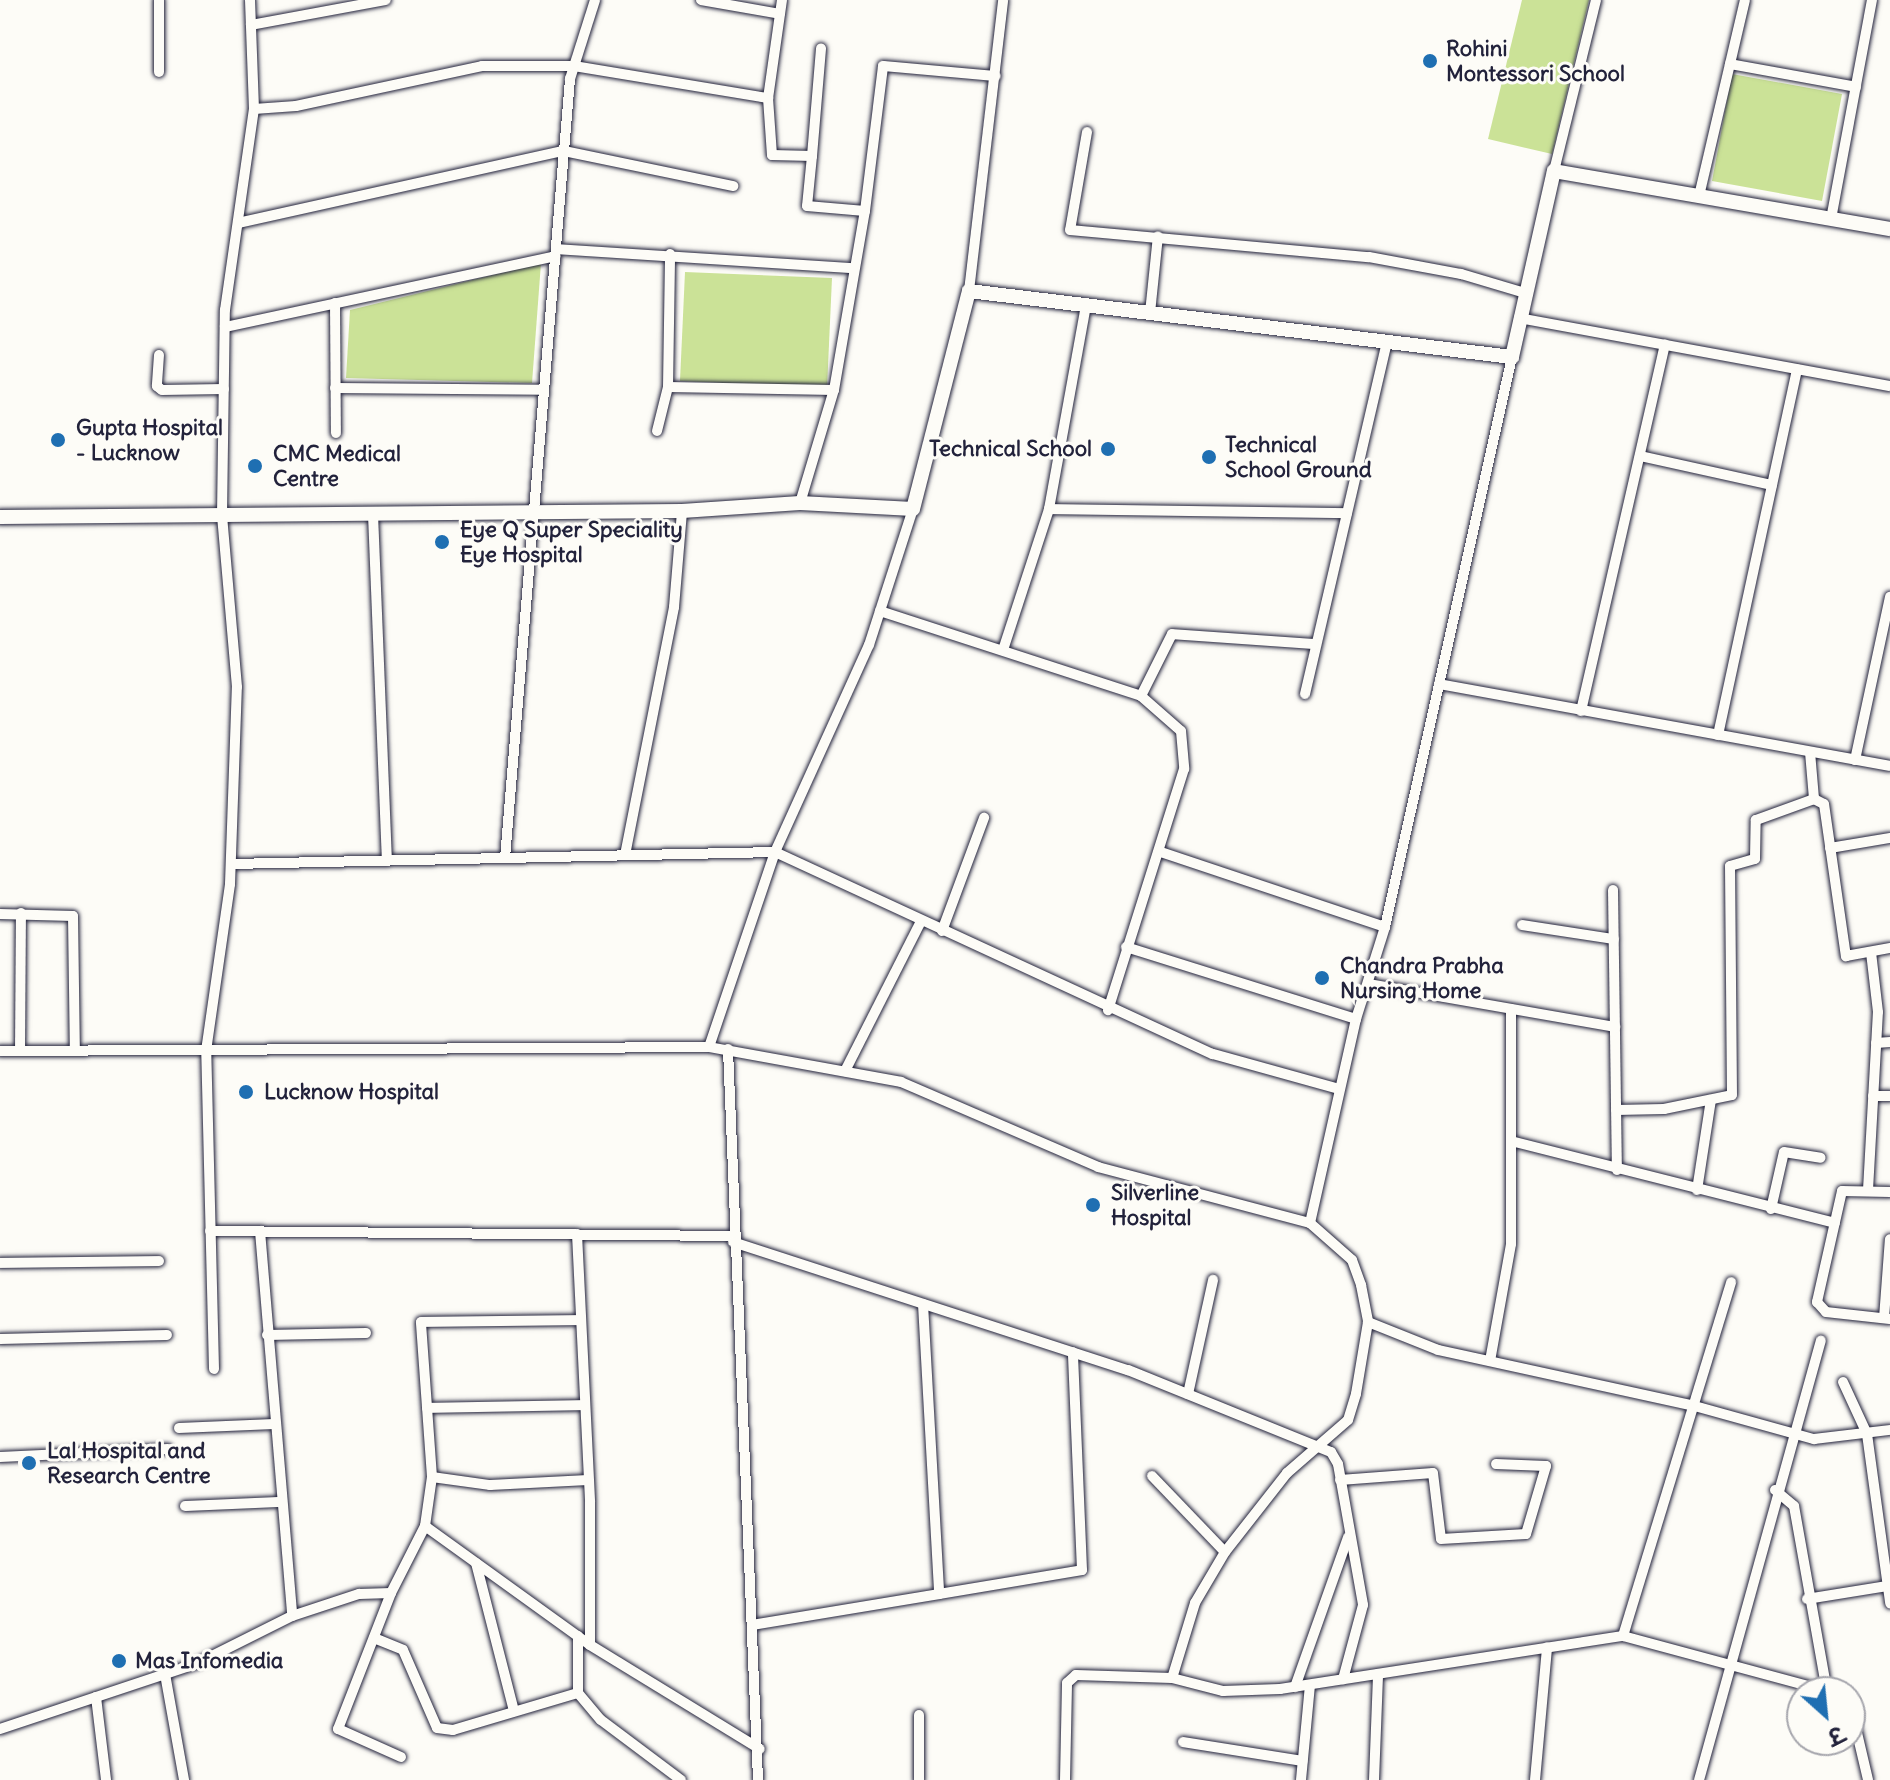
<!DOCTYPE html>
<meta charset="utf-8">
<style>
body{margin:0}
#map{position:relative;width:1890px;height:1780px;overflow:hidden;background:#fdfcf7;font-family:Delius,"Playpen Sans Deva",sans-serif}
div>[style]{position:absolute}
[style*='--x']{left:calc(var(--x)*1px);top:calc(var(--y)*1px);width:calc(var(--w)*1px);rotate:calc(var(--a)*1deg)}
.green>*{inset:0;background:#cbe297}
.roads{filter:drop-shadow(0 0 2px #22223b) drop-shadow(0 0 2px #22223b)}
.street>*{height:10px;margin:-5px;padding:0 5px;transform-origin:5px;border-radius:5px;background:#fdfcf7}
.secondary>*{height:14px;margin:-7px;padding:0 7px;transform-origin:7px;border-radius:7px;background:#fdfcf7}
.dots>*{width:22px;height:22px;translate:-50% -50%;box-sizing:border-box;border:4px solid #fdfcf7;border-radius:50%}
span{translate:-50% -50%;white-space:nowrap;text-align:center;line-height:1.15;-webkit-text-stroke:6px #fdfcf7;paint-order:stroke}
.poi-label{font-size:22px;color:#22223b;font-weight:700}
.left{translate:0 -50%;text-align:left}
.right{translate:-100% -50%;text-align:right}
.north{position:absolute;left:1786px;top:1676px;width:80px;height:80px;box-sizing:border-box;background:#fdfcf7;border:2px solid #a5a5ac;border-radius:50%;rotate:153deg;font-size:22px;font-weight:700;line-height:32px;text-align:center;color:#22223b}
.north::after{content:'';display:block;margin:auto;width:28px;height:36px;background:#1f6fb2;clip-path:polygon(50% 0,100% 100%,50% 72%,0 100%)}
</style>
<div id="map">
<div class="green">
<div style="clip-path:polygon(1522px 0,1589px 0,1552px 154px,1488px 139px)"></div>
<div style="clip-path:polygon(1732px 74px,1842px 94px,1822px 201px,1712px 181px)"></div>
<div style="clip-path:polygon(541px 263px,532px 383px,346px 378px,350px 310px)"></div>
<div style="clip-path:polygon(685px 272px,832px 278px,827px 388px,680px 381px)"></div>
</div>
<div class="roads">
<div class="street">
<div style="--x:701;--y:0;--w:80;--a:10"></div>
<div style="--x:782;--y:0;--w:99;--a:98.1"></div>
<div style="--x:768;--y:98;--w:57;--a:86"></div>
<div style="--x:772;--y:155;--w:40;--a:1.4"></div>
<div style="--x:812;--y:156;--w:108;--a:-85.2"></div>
<div style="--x:251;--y:25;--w:137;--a:-10.5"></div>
<div style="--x:1730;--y:64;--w:128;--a:10.3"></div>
<div style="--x:159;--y:72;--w:72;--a:-90"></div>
<div style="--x:254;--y:109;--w:42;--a:-4.1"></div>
<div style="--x:296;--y:106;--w:190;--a:-12.1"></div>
<div style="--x:482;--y:66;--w:92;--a:0"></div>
<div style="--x:574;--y:66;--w:197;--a:9.4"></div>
<div style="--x:1087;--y:132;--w:99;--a:99.8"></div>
<div style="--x:1070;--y:230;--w:300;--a:5.2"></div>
<div style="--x:1369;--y:257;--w:94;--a:10.5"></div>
<div style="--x:1461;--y:274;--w:67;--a:16.5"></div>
<div style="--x:812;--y:156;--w:50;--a:95.7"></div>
<div style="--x:807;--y:206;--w:58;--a:4.9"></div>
<div style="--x:1554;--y:171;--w:176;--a:-76.2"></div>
<div style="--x:1699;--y:196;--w:201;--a:-76.8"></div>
<div style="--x:1831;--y:219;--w:223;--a:-79.4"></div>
<div style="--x:238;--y:223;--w:334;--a:-12.5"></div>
<div style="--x:564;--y:151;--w:173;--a:11.7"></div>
<div style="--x:556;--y:249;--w:297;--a:3.7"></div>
<div style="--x:969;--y:291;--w:293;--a:-83.3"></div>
<div style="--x:335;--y:303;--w:130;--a:89.6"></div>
<div style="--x:1150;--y:313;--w:77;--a:-84.1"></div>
<div style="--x:1519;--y:318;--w:377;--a:10.4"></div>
<div style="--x:225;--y:327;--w:338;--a:-12.1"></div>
<div style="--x:159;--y:355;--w:31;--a:94"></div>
<div style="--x:157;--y:386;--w:6;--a:39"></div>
<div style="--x:162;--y:390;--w:62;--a:-0.9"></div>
<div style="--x:668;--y:387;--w:166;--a:1"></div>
<div style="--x:335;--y:388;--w:209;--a:0.5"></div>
<div style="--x:657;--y:431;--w:45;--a:-76"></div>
<div style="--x:668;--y:387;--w:133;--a:-89.1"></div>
<div style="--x:1640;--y:456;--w:135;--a:12.4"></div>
<div style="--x:800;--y:503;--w:118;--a:-73.3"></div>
<div style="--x:834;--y:390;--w:182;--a:-80.2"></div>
<div style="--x:865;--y:211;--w:146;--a:-82.9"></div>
<div style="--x:883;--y:66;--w:113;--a:5.1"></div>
<div style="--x:1049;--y:509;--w:298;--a:0.8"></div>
<div style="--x:373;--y:514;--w:346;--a:87.7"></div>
<div style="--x:880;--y:611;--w:274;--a:18"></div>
<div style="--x:1141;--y:696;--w:53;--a:41.2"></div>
<div style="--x:1181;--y:731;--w:38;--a:85"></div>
<div style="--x:1184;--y:769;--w:253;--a:107.5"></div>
<div style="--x:1003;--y:650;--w:148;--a:-71.9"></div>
<div style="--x:1049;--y:509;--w:207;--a:-79.7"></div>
<div style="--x:1439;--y:684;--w:458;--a:10.3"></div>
<div style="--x:1305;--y:694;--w:361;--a:-76.9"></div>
<div style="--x:1141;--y:696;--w:69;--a:-63.4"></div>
<div style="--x:1172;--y:634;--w:144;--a:4"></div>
<div style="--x:1581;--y:711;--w:376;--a:-77.1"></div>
<div style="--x:1718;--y:735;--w:374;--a:-77.8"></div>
<div style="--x:1810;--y:752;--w:47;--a:85.1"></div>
<div style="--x:1814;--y:799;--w:11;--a:27"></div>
<div style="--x:1824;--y:804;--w:154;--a:81.8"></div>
<div style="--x:1846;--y:956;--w:45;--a:-10.3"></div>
<div style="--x:1855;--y:760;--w:167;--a:-77.9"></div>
<div style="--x:1830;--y:848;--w:61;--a:-9.5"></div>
<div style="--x:1161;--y:852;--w:236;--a:18.5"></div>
<div style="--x:625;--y:855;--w:253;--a:-78.8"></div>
<div style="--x:674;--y:607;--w:96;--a:-85.2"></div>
<div style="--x:505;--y:858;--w:782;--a:-85.23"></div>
<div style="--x:570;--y:79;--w:83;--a:-72.4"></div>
<div style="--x:231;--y:864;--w:544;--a:-1.26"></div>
<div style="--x:775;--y:852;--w:482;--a:24.8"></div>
<div style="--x:1213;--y:1054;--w:131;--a:15.5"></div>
<div style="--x:1613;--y:890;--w:280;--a:89.2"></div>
<div style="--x:0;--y:914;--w:73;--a:1.6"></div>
<div style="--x:73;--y:916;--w:135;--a:89.2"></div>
<div style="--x:1522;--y:925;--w:93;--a:8.7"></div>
<div style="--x:942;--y:931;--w:121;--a:-69.6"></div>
<div style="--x:1126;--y:947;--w:241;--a:17.4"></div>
<div style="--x:1369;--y:984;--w:250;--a:9.9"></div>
<div style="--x:1876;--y:1043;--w:14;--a:-4"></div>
<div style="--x:709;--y:1047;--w:206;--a:-71.3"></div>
<div style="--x:775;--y:852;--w:227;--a:-65.6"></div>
<div style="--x:869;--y:645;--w:143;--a:-72.1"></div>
<div style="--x:728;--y:1049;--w:732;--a:87.65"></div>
<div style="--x:0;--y:1051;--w:709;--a:-0.32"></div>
<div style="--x:709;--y:1047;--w:195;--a:10.3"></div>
<div style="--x:901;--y:1082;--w:215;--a:23.3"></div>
<div style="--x:1098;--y:1167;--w:219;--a:14.8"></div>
<div style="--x:1310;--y:1223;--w:56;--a:41.4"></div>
<div style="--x:1352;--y:1260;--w:27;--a:70"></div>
<div style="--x:1361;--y:1285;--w:38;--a:79"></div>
<div style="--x:1368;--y:1322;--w:73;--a:99.5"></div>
<div style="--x:1356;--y:1394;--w:27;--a:107"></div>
<div style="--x:1348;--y:1420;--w:81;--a:139"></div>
<div style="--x:1287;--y:1473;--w:100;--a:128.1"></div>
<div style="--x:1225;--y:1552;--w:59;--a:120.5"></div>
<div style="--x:1195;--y:1603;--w:78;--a:107"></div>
<div style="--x:20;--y:1051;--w:138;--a:-89.6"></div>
<div style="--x:845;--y:1071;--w:168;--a:-63.1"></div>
<div style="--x:1873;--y:1096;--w:17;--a:0"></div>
<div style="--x:1616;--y:1110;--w:48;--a:-1.2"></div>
<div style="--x:1664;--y:1109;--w:69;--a:-11.6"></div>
<div style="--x:1732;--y:1095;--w:229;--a:-90.5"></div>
<div style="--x:1730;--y:866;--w:26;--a:-16"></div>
<div style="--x:1755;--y:859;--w:39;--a:-89"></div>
<div style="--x:1756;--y:820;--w:62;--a:-19.9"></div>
<div style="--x:1511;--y:1141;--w:334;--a:14.2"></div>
<div style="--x:1697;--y:1190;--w:91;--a:-81.2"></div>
<div style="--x:1868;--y:1190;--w:178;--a:-86.8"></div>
<div style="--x:1878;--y:1012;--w:60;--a:-96.7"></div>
<div style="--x:1890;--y:1192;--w:48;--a:-178.8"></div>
<div style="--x:1842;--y:1191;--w:114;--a:102.7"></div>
<div style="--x:1817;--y:1302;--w:13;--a:48"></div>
<div style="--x:1826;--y:1312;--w:64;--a:6.2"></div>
<div style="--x:1771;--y:1209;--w:58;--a:-77.2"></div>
<div style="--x:1784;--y:1152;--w:37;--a:9"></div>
<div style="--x:1310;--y:1223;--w:209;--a:-77.3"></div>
<div style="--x:1356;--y:1019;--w:96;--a:-72.5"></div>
<div style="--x:1385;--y:927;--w:584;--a:-77.44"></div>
<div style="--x:210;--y:1231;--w:523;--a:0.55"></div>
<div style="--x:260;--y:1231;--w:386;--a:85.2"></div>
<div style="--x:577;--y:1234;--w:268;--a:87.2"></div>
<div style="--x:590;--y:1502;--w:143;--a:90"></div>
<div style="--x:733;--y:1242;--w:415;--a:18"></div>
<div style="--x:1128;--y:1370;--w:219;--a:22"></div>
<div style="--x:1331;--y:1452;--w:14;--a:60"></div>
<div style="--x:1338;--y:1464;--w:143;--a:79.9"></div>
<div style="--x:1363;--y:1605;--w:77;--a:105.1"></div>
<div style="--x:0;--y:1263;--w:159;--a:-0.7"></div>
<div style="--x:923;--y:1304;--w:290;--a:86.8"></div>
<div style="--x:939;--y:1594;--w:145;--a:-9.5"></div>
<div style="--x:1082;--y:1570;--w:218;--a:-92.4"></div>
<div style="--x:1884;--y:1318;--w:79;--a:-85.7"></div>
<div style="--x:1368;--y:1322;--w:75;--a:21.8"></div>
<div style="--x:1438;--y:1350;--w:259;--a:12.3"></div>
<div style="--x:1691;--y:1405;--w:128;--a:15.5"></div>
<div style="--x:1814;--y:1439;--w:77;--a:-6.8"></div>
<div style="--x:267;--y:1335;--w:99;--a:-1.2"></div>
<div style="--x:0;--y:1339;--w:167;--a:-1.4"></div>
<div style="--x:1490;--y:1361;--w:119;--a:-79.8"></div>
<div style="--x:1511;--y:1244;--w:235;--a:-90"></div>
<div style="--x:214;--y:1369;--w:318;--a:-91.4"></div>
<div style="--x:206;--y:1051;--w:169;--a:-81.8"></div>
<div style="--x:230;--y:884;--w:197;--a:-88"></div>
<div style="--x:237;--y:687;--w:173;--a:-95"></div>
<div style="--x:222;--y:515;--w:205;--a:-89.2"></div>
<div style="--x:225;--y:310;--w:203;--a:-81.8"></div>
<div style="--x:254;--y:109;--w:109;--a:-92.1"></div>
<div style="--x:1843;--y:1382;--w:57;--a:65.2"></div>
<div style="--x:1867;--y:1434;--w:171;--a:82.2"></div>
<div style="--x:1188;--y:1394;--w:117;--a:-77.6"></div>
<div style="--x:427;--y:1408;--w:157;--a:-1.1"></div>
<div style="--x:179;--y:1428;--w:95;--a:-2.4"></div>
<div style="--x:0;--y:1457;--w:168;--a:-2.7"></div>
<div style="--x:1152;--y:1476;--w:105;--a:46.2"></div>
<div style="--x:432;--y:1477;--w:59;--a:7.9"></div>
<div style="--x:490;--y:1485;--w:98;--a:-2.9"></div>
<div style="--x:1340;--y:1480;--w:93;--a:-4.3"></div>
<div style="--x:1433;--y:1473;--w:66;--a:83.1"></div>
<div style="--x:1441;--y:1539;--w:85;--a:-3.4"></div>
<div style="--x:1526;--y:1534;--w:71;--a:-73.6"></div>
<div style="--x:1546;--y:1466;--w:50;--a:-177.7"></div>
<div style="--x:1775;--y:1490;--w:25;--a:40"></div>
<div style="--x:1794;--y:1506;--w:188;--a:79.9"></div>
<div style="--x:185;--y:1506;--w:94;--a:-2.4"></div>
<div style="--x:425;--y:1526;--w:203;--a:35.8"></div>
<div style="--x:590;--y:1645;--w:199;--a:31.5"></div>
<div style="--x:476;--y:1563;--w:153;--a:75.6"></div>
<div style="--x:1807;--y:1599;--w:81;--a:-9.2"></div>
<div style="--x:752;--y:1625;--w:190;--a:-9.4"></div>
<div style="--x:1623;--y:1636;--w:370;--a:-73"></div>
<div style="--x:374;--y:1638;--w:31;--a:22"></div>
<div style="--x:403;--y:1650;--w:85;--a:66.4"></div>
<div style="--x:437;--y:1728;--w:16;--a:7"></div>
<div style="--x:453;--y:1730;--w:130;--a:-16.5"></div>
<div style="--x:578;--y:1693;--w:35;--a:50"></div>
<div style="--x:601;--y:1720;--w:100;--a:36.9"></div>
<div style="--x:165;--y:1674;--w:108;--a:79.8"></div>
<div style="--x:1295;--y:1687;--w:159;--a:-70.5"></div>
<div style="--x:578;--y:1693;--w:57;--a:-90"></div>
<div style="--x:96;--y:1697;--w:84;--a:83.1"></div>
<div style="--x:1850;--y:1703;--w:79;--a:76.8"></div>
<div style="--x:0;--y:1729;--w:209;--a:-18.4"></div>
<div style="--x:198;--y:1663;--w:105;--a:-26.6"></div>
<div style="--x:292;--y:1616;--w:71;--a:-18.2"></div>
<div style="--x:359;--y:1594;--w:32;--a:-2"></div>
<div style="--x:1183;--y:1742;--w:121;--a:9"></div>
<div style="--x:401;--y:1757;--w:69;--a:-156"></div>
<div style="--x:338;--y:1729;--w:146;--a:-68.7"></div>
<div style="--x:391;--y:1593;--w:75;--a:-63.1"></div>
<div style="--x:425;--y:1526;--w:49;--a:-81.9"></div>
<div style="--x:432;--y:1477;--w:155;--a:-94.1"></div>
<div style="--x:421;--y:1322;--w:160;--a:-0.7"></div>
<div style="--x:919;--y:1780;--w:65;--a:-90"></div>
<div style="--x:1065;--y:1780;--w:97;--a:-88.8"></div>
<div style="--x:1067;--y:1683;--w:12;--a:-42"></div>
<div style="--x:1076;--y:1675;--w:96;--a:1.8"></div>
<div style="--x:1172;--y:1678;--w:53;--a:14.3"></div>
<div style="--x:1223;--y:1691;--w:57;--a:-2"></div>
<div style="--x:1280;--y:1689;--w:347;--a:-8.8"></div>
<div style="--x:1623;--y:1636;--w:215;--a:15.1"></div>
<div style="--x:1301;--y:1780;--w:95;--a:-84.6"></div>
<div style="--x:1374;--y:1780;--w:106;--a:-87.8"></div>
<div style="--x:1535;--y:1780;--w:133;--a:-84.8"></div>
<div style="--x:1699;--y:1780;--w:456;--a:-74.5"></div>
</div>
<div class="secondary">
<div style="--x:0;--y:517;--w:682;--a:-0.5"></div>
<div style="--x:682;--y:511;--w:118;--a:-3.9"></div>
<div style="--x:800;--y:503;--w:113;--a:3"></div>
<div style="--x:913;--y:509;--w:225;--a:-75.6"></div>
<div style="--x:969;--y:291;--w:547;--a:6.93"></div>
<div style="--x:1512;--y:357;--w:191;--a:-77.3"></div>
<div style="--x:1554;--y:171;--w:341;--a:9.8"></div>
</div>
</div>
<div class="dots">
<div style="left:1430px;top:61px;background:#1f6fb2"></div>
<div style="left:58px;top:440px;background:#1f6fb2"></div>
<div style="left:1108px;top:449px;background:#1f6fb2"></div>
<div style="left:1209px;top:457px;background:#1f6fb2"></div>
<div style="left:255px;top:466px;background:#1f6fb2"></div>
<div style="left:442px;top:542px;background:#1f6fb2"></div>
<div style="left:1322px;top:978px;background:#1f6fb2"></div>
<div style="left:246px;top:1092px;background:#1f6fb2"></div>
<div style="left:1093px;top:1205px;background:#1f6fb2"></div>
<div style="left:29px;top:1463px;background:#1f6fb2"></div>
<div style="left:119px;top:1661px;background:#1f6fb2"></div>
</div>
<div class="poi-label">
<span class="left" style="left:1446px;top:61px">Rohini<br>Montessori School</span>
<span class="left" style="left:76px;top:440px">Gupta Hospital<br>- Lucknow</span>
<span class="left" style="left:1225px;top:457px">Technical<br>School Ground</span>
<span class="right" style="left:1092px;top:449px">Technical School</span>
<span class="left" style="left:273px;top:466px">CMC Medical<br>Centre</span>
<span class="left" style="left:460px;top:542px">Eye Q Super Speciality<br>Eye Hospital</span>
<span class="left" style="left:1340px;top:978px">Chandra Prabha<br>Nursing Home</span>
<span class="left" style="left:264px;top:1092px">Lucknow Hospital</span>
<span class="left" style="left:1111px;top:1205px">Silverline<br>Hospital</span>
<span class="left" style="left:47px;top:1463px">Lal Hospital and<br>Research Centre</span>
<span class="left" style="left:135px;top:1661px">Mas Infomedia</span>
</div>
<div class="north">उ</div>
</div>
